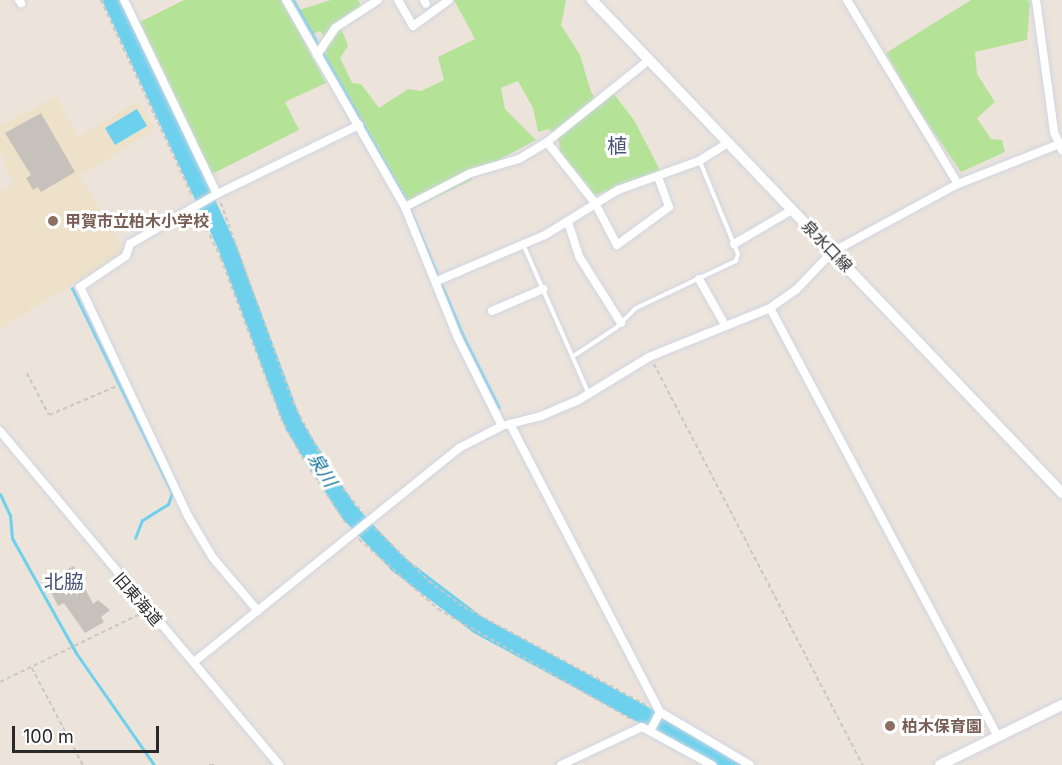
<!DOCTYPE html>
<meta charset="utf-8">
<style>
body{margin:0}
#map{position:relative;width:1062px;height:765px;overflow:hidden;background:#ece4db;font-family:Inter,"Noto Sans JP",sans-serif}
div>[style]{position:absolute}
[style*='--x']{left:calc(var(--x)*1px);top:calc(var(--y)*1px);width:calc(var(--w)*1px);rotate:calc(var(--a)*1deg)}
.education>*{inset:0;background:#ede1ca}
.green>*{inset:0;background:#b4e397}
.water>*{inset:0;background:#6dd1ee}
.stream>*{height:3px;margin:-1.5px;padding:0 1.5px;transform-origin:1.5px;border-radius:1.5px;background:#6dd1ee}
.river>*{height:18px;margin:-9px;padding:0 9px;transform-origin:9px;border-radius:9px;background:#6dd1ee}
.building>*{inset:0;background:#c7c1bb}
.path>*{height:1.5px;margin-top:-0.75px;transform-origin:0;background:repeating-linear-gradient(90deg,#c7c7c7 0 4.5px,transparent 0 7.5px)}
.roads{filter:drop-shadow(0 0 2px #d0d4e2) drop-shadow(0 0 2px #d0d4e2)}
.lane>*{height:4px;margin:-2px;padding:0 2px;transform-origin:2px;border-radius:2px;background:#fff}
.street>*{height:8px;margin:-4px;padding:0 4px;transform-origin:4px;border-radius:4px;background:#fff}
.secondary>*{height:10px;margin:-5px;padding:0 5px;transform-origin:5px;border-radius:5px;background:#fff}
.dots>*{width:16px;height:16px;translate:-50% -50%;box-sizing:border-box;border:3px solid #fff;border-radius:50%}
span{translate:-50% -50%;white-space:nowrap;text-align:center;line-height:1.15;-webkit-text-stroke:6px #fff;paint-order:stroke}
.education-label{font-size:16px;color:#785e54;font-weight:700}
.left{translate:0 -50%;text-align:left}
.street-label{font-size:16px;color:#292929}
.water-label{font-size:18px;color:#0d6f99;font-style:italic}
.quarter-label{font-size:20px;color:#4a547a}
.scale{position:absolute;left:12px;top:726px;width:147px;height:27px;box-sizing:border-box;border:3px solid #292929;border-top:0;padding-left:8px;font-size:18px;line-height:21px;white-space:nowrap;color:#292929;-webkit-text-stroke:4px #fff;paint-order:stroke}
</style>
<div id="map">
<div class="education">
<div style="clip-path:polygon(56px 96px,78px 137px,138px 101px,155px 130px,80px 176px,124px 249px,121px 255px,0 329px,0 192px,13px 184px,0 152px,0 125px)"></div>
</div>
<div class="green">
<div style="clip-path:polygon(184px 0,282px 0,326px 83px,285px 102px,299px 130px,212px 174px,140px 22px)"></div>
<div style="clip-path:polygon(331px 0,358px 0,362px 7px,342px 30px,348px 46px,340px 58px,352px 83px,361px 84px,379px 108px,408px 89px,421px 91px,444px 80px,438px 57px,475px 39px,454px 0,566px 0,561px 25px,580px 55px,591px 92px,600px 106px,613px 93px,634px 120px,661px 172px,587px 198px,561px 159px,559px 141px,549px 129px,538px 132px,533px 108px,518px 81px,501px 88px,505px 109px,536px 140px,471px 175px,472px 180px,412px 209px,322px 57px,328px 44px,320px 31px,311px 35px,299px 10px)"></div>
<div style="clip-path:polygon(971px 0,1028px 0,1030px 3px,1027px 40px,975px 52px,977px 74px,995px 102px,977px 118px,991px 139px,1002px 140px,1005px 152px,961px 172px,916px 106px,886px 53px)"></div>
</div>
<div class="water">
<div style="clip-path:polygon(137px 109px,147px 126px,115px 145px,105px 128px)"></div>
</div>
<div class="stream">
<div style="--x:293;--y:0;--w:232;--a:60.6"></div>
<div style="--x:409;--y:208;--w:139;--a:67.1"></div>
<div style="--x:463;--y:336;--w:80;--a:63.4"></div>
<div style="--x:72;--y:288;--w:228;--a:64"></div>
<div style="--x:172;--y:493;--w:12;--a:110"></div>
<div style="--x:168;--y:504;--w:31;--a:148"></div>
<div style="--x:142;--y:520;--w:19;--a:111"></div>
<div style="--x:0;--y:494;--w:23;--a:65"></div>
<div style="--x:10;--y:515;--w:23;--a:85"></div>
<div style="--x:12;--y:538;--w:132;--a:60.9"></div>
<div style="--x:76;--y:653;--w:136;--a:55.1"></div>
</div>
<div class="river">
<div style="--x:112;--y:0;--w:275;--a:65"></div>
<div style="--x:228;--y:249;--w:189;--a:69.6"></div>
<div style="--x:294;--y:426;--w:101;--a:57.6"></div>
<div style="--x:348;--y:511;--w:73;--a:46.7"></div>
<div style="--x:398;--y:564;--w:101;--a:37.3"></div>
<div style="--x:478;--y:625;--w:294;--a:28.5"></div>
</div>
<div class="building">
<div style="clip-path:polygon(41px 113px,75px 172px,41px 192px,38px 187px,33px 190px,26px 178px,31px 175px,5px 133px)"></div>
<div style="clip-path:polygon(74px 566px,93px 604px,98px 600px,110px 610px,101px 617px,104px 622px,85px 633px,64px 603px,58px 606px,45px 580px)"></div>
</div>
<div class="path">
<div style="--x:101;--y:0;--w:217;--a:65"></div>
<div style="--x:221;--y:203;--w:212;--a:70.1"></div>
<div style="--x:293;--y:402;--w:78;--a:62.4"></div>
<div style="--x:329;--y:471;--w:54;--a:51"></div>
<div style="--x:200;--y:215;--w:48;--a:64"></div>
<div style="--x:221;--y:258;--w:171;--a:69.4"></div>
<div style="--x:281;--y:418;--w:44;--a:61.7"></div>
<div style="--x:302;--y:457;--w:83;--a:56.3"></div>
<div style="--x:654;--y:364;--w:452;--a:62.5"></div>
<div style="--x:27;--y:373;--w:47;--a:62.4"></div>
<div style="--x:49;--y:415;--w:74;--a:-23.1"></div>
<div style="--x:375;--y:528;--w:76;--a:44.5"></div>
<div style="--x:429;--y:581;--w:44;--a:36.6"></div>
<div style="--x:464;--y:607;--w:207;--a:28.3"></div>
<div style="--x:359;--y:539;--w:106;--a:41.5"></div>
<div style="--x:438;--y:609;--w:226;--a:29.7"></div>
<div style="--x:32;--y:668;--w:110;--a:62.3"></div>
<div style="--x:0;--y:682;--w:158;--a:-25.9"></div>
<div style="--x:209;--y:765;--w:5;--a:0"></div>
</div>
<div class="roads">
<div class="lane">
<div style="--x:523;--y:244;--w:162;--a:66.3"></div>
<div style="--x:575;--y:355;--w:49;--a:-33.4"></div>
<div style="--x:616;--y:328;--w:28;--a:-45"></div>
<div style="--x:636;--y:308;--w:110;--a:-25.2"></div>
<div style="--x:736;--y:261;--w:7;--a:-74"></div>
<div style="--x:738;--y:254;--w:100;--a:-112.4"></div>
</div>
<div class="street">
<div style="--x:19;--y:0;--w:4;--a:56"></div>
<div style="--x:124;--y:0;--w:215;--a:64.4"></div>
<div style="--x:286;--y:0;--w:239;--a:60.1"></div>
<div style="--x:405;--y:207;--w:141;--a:68"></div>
<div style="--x:458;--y:338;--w:98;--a:63.4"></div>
<div style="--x:398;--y:0;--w:30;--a:60"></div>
<div style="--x:413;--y:26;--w:44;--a:-35.8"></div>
<div style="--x:424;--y:0;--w:4;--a:63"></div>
<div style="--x:847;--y:0;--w:215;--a:58.9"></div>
<div style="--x:1036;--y:0;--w:133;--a:82.2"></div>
<div style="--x:1054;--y:132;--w:20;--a:66"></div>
<div style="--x:317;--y:55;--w:32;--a:-56"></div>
<div style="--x:335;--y:28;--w:51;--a:-33.1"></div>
<div style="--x:547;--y:142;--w:78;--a:51.8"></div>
<div style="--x:595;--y:203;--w:47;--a:62.4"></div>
<div style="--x:617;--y:245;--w:64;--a:-36.2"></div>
<div style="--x:669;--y:207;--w:32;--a:-110"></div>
<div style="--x:405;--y:207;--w:74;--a:-27.3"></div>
<div style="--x:471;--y:173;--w:50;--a:-16.3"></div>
<div style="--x:519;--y:159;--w:33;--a:-31"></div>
<div style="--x:547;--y:142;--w:131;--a:-38.8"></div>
<div style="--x:568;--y:222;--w:38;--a:72"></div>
<div style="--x:580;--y:258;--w:77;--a:57.8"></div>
<div style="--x:734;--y:244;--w:67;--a:-30.4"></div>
<div style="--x:699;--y:279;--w:53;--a:60.5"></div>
<div style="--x:437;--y:281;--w:117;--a:-23.1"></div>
<div style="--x:545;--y:235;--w:86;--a:-31.7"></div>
<div style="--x:618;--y:190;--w:86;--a:-19.7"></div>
<div style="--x:699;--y:161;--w:34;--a:-32"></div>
<div style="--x:770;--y:308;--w:486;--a:62"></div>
<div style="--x:492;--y:311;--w:56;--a:-23.3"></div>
<div style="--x:510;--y:424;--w:325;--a:62.5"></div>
<div style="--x:660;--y:712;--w:104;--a:30.5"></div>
<div style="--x:0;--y:431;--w:435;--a:50.1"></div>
<div style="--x:258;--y:611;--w:70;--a:-130.3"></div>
<div style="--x:213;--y:558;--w:49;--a:-120.8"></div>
<div style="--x:188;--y:516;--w:253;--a:-115.2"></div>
<div style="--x:80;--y:287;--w:55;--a:-34"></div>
<div style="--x:126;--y:256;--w:13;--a:-72"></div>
<div style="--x:130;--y:244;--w:100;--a:-29.9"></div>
<div style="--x:217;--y:194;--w:158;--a:-25.9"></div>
<div style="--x:194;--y:662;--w:341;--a:-38.9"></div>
<div style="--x:459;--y:448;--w:48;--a:-27.1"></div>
<div style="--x:502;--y:426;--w:40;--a:-14.4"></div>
<div style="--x:541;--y:416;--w:39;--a:-23"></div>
<div style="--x:577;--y:401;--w:84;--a:-31.4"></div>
<div style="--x:649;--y:357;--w:131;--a:-22"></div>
<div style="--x:770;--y:308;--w:32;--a:-35"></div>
<div style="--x:796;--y:290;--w:52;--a:-46.5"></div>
<div style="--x:832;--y:252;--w:143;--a:-28.4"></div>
<div style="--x:958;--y:184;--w:112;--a:-21.5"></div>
<div style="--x:650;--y:731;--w:21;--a:-62"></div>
<div style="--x:561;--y:765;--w:89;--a:-25.1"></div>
<div style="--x:642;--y:727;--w:80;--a:28.5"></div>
</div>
<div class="secondary">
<div style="--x:592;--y:0;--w:681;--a:46.37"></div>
<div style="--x:940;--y:765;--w:136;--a:-26.2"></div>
</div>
</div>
<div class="dots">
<div style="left:53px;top:221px;background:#8d6e63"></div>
<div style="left:890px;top:726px;background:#8d6e63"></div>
</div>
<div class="education-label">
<span class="left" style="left:65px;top:221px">甲賀市立柏木小学校</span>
<span class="left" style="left:902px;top:726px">柏木保育園</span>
</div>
<div class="street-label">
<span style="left:827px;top:246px;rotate:46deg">泉水口線</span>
<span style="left:138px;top:599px;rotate:49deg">旧東海道</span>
</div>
<div class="water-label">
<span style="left:322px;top:470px;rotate:58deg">泉川</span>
</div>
<div class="quarter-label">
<span style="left:617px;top:146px">植</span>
<span style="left:64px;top:582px">北脇</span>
</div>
<div class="scale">100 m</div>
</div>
